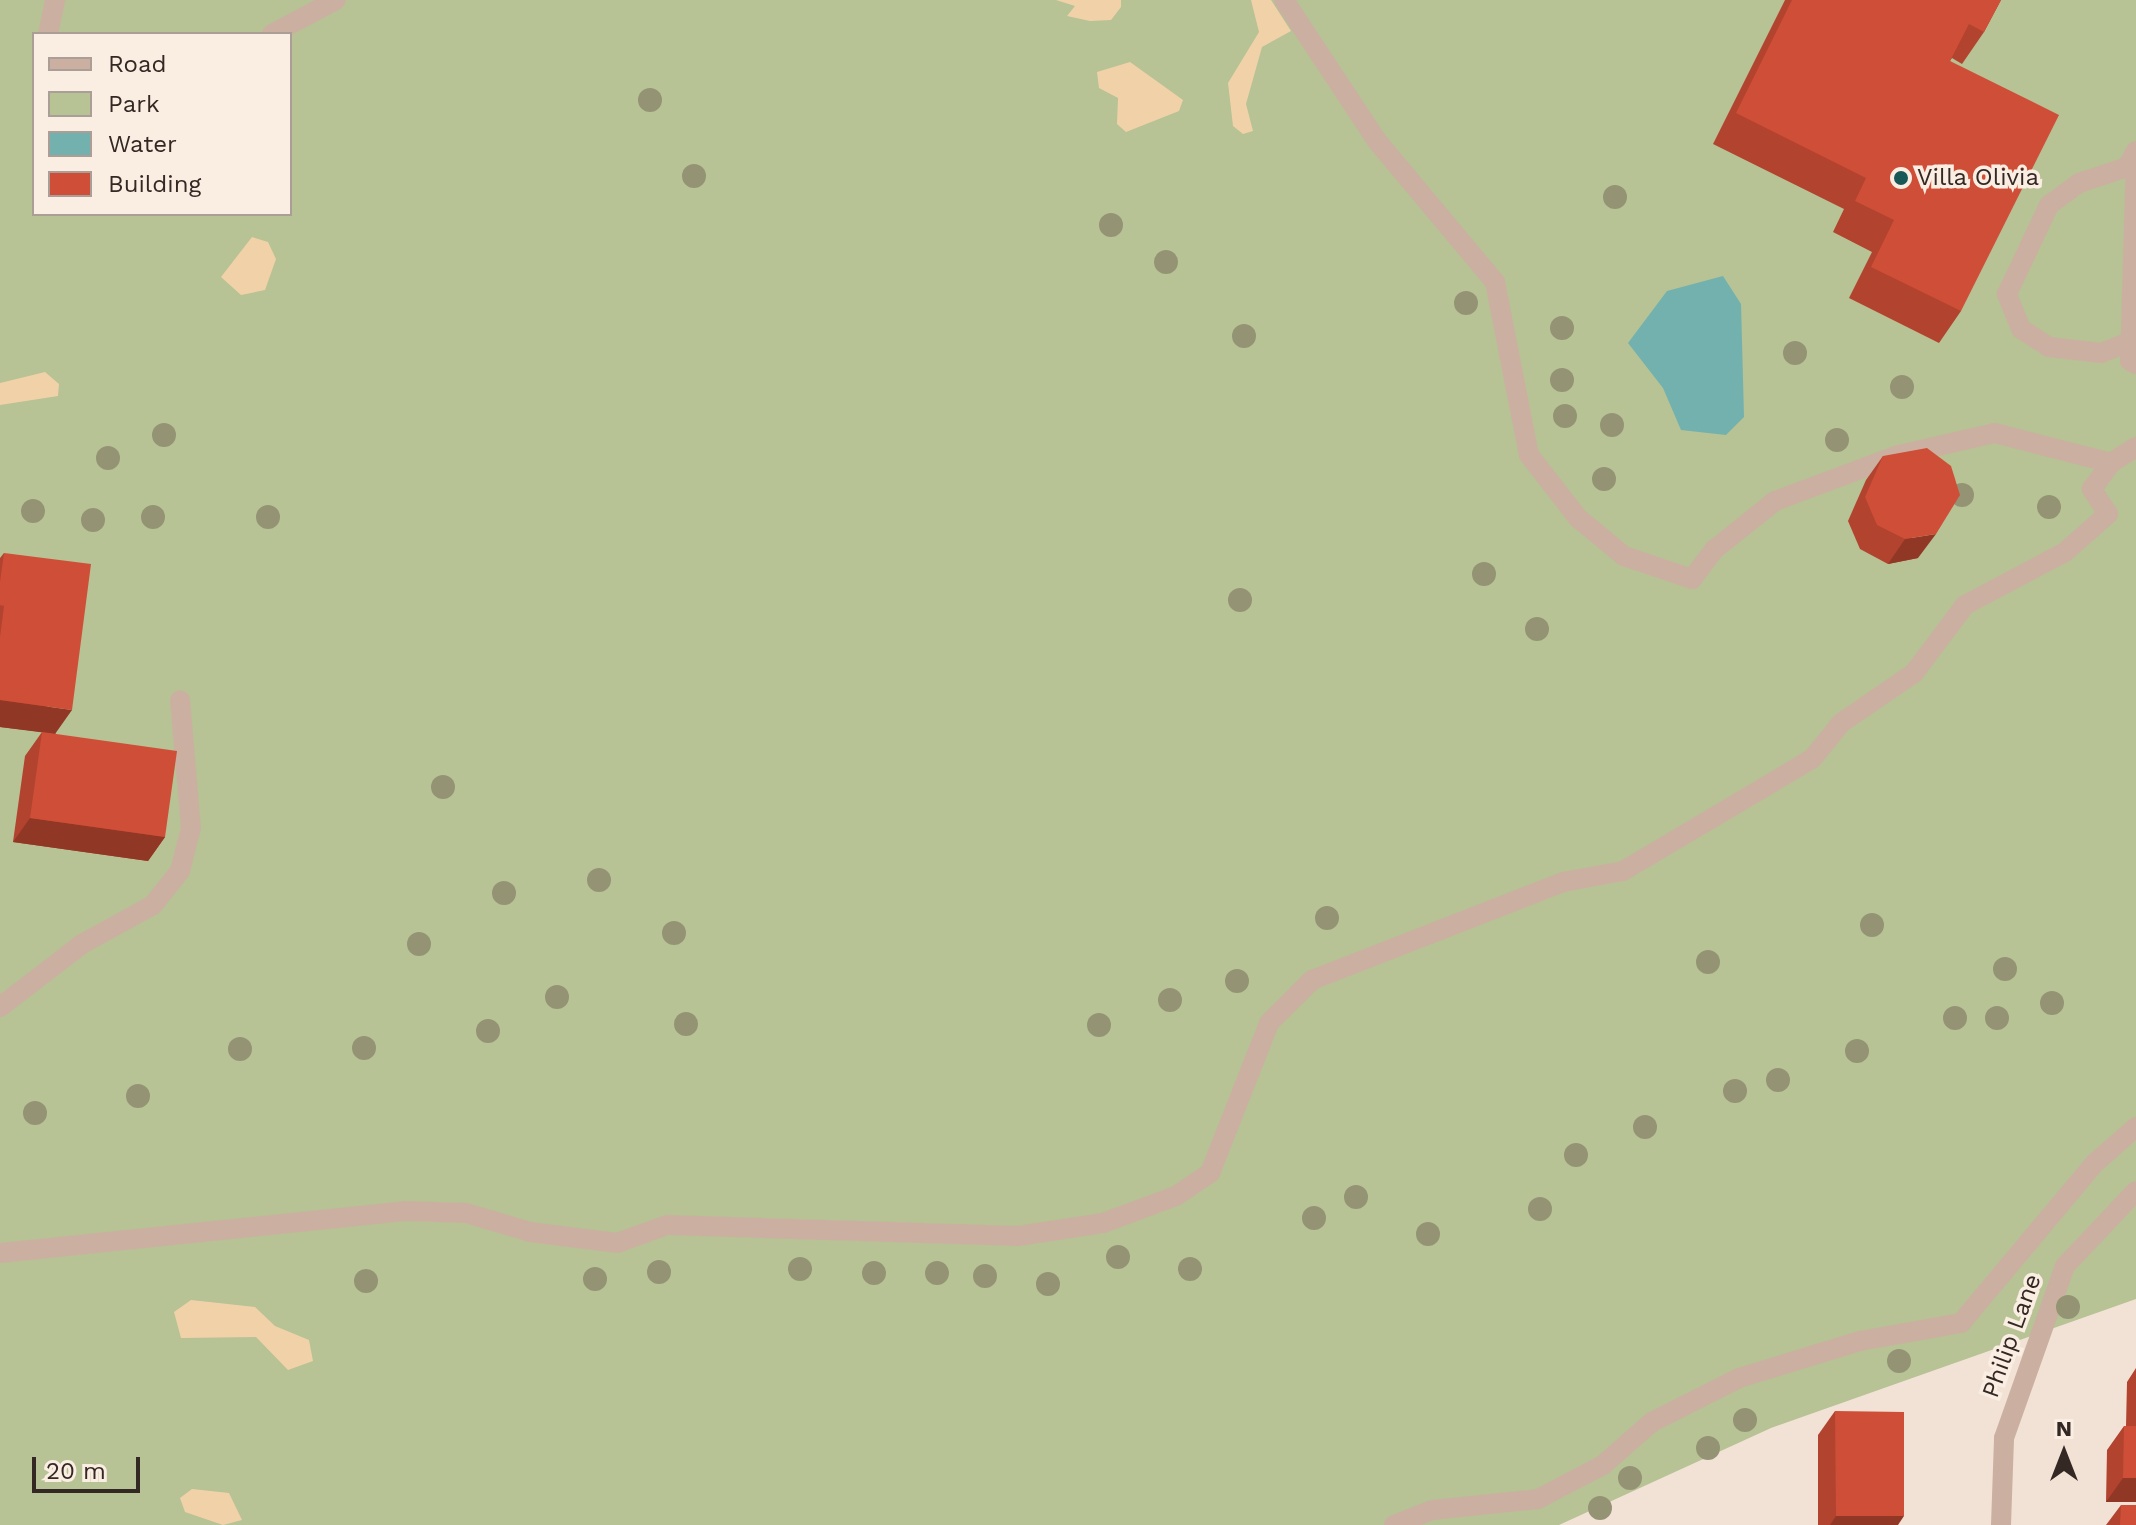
<!DOCTYPE html>
<style>
body{margin:0}
#map{position:relative;width:2136px;height:1525px;overflow:hidden;background:#f2e2d5;font-family:"Work Sans",sans-serif}
div>[style]{position:absolute}
[style*='--x']{left:calc(var(--x)*1px);top:calc(var(--y)*1px);width:calc(var(--w)*1px);rotate:calc(var(--a)*1deg)}
.green>*{inset:0;background:#b7c295}
.sand>*{inset:0;background:#f1d2a8}
.water>*{inset:0;background:#73b1ae}
.minor>*{height:20px;margin:-10px;padding:0 10px;transform-origin:10px;border-radius:10px;background:#cbb0a1}
.trees>*{width:24px;height:24px;margin:-12px;border-radius:50%;background:#949475}
.wall>*{inset:0;background:#b2432f}
.shaded-wall>*{inset:0;background:#913726}
.building>*{inset:0;background:#cf4e37}
.dots>*{width:22px;height:22px;translate:-50% -50%;box-sizing:border-box;border:4px solid #faede2;border-radius:50%}
span{translate:-50% -50%;white-space:nowrap;text-align:center;line-height:1.15;-webkit-text-stroke:7px #faede2;paint-order:stroke}
.poi-label{font-size:24px;color:#342824}
.left{translate:0 -50%;text-align:left}
.street-label{font-size:24px;color:#342824}
.legend{position:absolute;left:32px;top:32px;width:260px;height:184px;box-sizing:border-box;background:#faede2;border:2px solid #ab9e96;margin:0;padding:10px 14px;list-style:none;font-size:24px;color:#342824}
.legend li{display:flex;align-items:center;gap:16px;height:40px}
.legend b{width:40px;border:2px solid #ab9e96}
.north{position:absolute;left:2024px;top:1413px;width:80px;height:80px;-webkit-text-stroke:6px #faede2;paint-order:stroke;rotate:0deg;font-size:22px;font-weight:700;line-height:32px;text-align:center;color:#342824}
.north::after{content:'';display:block;margin:auto;width:28px;height:36px;background:#342824;clip-path:polygon(50% 0,100% 100%,50% 72%,0 100%)}
.scale{position:absolute;left:32px;top:1457px;width:108px;height:36px;box-sizing:border-box;border:4px solid #342824;border-top:0;padding-left:10px;font-size:24px;line-height:28px;white-space:nowrap;color:#342824;-webkit-text-stroke:6px #faede2;paint-order:stroke}
</style>
<div id="map">
<div class="green">
<div style="clip-path:polygon(evenodd,0 0,2136px 0,2136px 1299px,1771px 1428px,1559px 1525px,0 1525px,0 0,34px 34px,290px 34px,290px 214px,34px 214px,34px 34px)"></div>
</div>
<div class="sand">
<div style="clip-path:polygon(1056px 0,1121px 0,1121px 7px,1111px 20px,1090px 21px,1067px 16px,1075px 6px)"></div>
<div style="clip-path:polygon(1251px 0,1271px 0,1291px 31px,1262px 47px,1246px 104px,1253px 131px,1243px 134px,1233px 126px,1228px 83px,1259px 32px)"></div>
<div style="clip-path:polygon(1130px 62px,1183px 100px,1179px 111px,1126px 132px,1117px 124px,1118px 98px,1099px 88px,1097px 72px)"></div>
<div style="clip-path:polygon(252px 237px,268px 242px,276px 259px,265px 290px,241px 295px,221px 277px)"></div>
<div style="clip-path:polygon(45px 372px,59px 384px,58px 396px,0 405px,0 383px)"></div>
<div style="clip-path:polygon(191px 1300px,255px 1307px,275px 1326px,309px 1340px,313px 1361px,288px 1370px,256px 1337px,181px 1338px,174px 1312px)"></div>
<div style="clip-path:polygon(192px 1489px,229px 1493px,242px 1520px,223px 1525px,185px 1512px,180px 1498px)"></div>
</div>
<div class="water">
<div style="clip-path:polygon(1723px 276px,1741px 304px,1744px 417px,1726px 435px,1681px 430px,1663px 388px,1628px 343px,1667px 291px)"></div>
</div>
<div class="minor">
<div style="--x:1284;--y:0;--w:169;--a:56.6"></div>
<div style="--x:1377;--y:141;--w:184;--a:50.1"></div>
<div style="--x:1495;--y:282;--w:176;--a:78.9"></div>
<div style="--x:1529;--y:455;--w:80;--a:52.1"></div>
<div style="--x:1578;--y:518;--w:60;--a:39.6"></div>
<div style="--x:1624;--y:556;--w:72;--a:18.7"></div>
<div style="--x:1692;--y:579;--w:38;--a:-53"></div>
<div style="--x:1715;--y:549;--w:77;--a:-38.7"></div>
<div style="--x:1775;--y:501;--w:132;--a:-20.4"></div>
<div style="--x:1899;--y:455;--w:98;--a:-12.9"></div>
<div style="--x:1995;--y:433;--w:120;--a:14.5"></div>
<div style="--x:2111;--y:463;--w:30;--a:-33"></div>
<div style="--x:48;--y:34;--w:35;--a:-78"></div>
<div style="--x:272;--y:34;--w:72;--a:-28"></div>
<div style="--x:2136;--y:151;--w:210;--a:91.6"></div>
<div style="--x:2130;--y:361;--w:7;--a:27"></div>
<div style="--x:2131;--y:341;--w:32;--a:158"></div>
<div style="--x:2101;--y:353;--w:52;--a:-173.4"></div>
<div style="--x:2049;--y:347;--w:33;--a:-147"></div>
<div style="--x:2021;--y:329;--w:38;--a:-112"></div>
<div style="--x:2007;--y:294;--w:98;--a:-64.7"></div>
<div style="--x:2049;--y:205;--w:37;--a:-36"></div>
<div style="--x:2079;--y:183;--w:51;--a:-18.4"></div>
<div style="--x:2127;--y:167;--w:18;--a:-61"></div>
<div style="--x:0;--y:1007;--w:103;--a:-37.5"></div>
<div style="--x:82;--y:944;--w:81;--a:-28.8"></div>
<div style="--x:153;--y:905;--w:43;--a:-51.5"></div>
<div style="--x:180;--y:871;--w:44;--a:-75.7"></div>
<div style="--x:191;--y:828;--w:128;--a:-94.9"></div>
<div style="--x:0;--y:1253;--w:407;--a:-5.9"></div>
<div style="--x:405;--y:1211;--w:61;--a:1.9"></div>
<div style="--x:466;--y:1213;--w:67;--a:16.5"></div>
<div style="--x:530;--y:1232;--w:88;--a:7.2"></div>
<div style="--x:617;--y:1243;--w:53;--a:-19.8"></div>
<div style="--x:667;--y:1225;--w:351;--a:1.8"></div>
<div style="--x:1018;--y:1236;--w:86;--a:-8.7"></div>
<div style="--x:1103;--y:1223;--w:78;--a:-20.3"></div>
<div style="--x:1176;--y:1196;--w:41;--a:-34.1"></div>
<div style="--x:1210;--y:1173;--w:161;--a:-68.5"></div>
<div style="--x:1269;--y:1023;--w:61;--a:-45"></div>
<div style="--x:1312;--y:980;--w:269;--a:-21.3"></div>
<div style="--x:1563;--y:882;--w:61;--a:-10.4"></div>
<div style="--x:1623;--y:871;--w:220;--a:-30.7"></div>
<div style="--x:1812;--y:759;--w:46;--a:-51.1"></div>
<div style="--x:1841;--y:723;--w:88;--a:-34.4"></div>
<div style="--x:1914;--y:673;--w:85;--a:-53.1"></div>
<div style="--x:1965;--y:605;--w:113;--a:-27.9"></div>
<div style="--x:2065;--y:552;--w:57;--a:-41.5"></div>
<div style="--x:2108;--y:514;--w:30;--a:-123"></div>
<div style="--x:2092;--y:489;--w:32;--a:-54"></div>
<div style="--x:1394;--y:1525;--w:41;--a:-21.5"></div>
<div style="--x:1432;--y:1510;--w:107;--a:-5.9"></div>
<div style="--x:1538;--y:1499;--w:73;--a:-27.6"></div>
<div style="--x:1603;--y:1465;--w:65;--a:-41.3"></div>
<div style="--x:1652;--y:1422;--w:97;--a:-26.8"></div>
<div style="--x:1739;--y:1378;--w:127;--a:-17"></div>
<div style="--x:1860;--y:1341;--w:103;--a:-10.1"></div>
<div style="--x:1961;--y:1323;--w:209;--a:-50.1"></div>
<div style="--x:2095;--y:1163;--w:55;--a:-41.3"></div>
<div style="--x:2001;--y:1525;--w:87;--a:-88"></div>
<div style="--x:2004;--y:1438;--w:182;--a:-70.5"></div>
<div style="--x:2065;--y:1266;--w:103;--a:-46.6"></div>
</div>
<div class="trees">
<div style="left:650px;top:100px"></div>
<div style="left:694px;top:176px"></div>
<div style="left:1615px;top:197px"></div>
<div style="left:1111px;top:225px"></div>
<div style="left:1166px;top:262px"></div>
<div style="left:1466px;top:303px"></div>
<div style="left:1562px;top:328px"></div>
<div style="left:1244px;top:336px"></div>
<div style="left:1795px;top:353px"></div>
<div style="left:1562px;top:380px"></div>
<div style="left:1902px;top:387px"></div>
<div style="left:1565px;top:416px"></div>
<div style="left:1612px;top:425px"></div>
<div style="left:164px;top:435px"></div>
<div style="left:1837px;top:440px"></div>
<div style="left:108px;top:458px"></div>
<div style="left:1604px;top:479px"></div>
<div style="left:1962px;top:495px"></div>
<div style="left:2049px;top:507px"></div>
<div style="left:33px;top:511px"></div>
<div style="left:153px;top:517px"></div>
<div style="left:268px;top:517px"></div>
<div style="left:93px;top:520px"></div>
<div style="left:1484px;top:574px"></div>
<div style="left:1240px;top:600px"></div>
<div style="left:1537px;top:629px"></div>
<div style="left:443px;top:787px"></div>
<div style="left:599px;top:880px"></div>
<div style="left:504px;top:893px"></div>
<div style="left:1327px;top:918px"></div>
<div style="left:1872px;top:925px"></div>
<div style="left:674px;top:933px"></div>
<div style="left:419px;top:944px"></div>
<div style="left:1708px;top:962px"></div>
<div style="left:2005px;top:969px"></div>
<div style="left:1237px;top:981px"></div>
<div style="left:557px;top:997px"></div>
<div style="left:1170px;top:1000px"></div>
<div style="left:2052px;top:1003px"></div>
<div style="left:1955px;top:1018px"></div>
<div style="left:1997px;top:1018px"></div>
<div style="left:686px;top:1024px"></div>
<div style="left:1099px;top:1025px"></div>
<div style="left:488px;top:1031px"></div>
<div style="left:364px;top:1048px"></div>
<div style="left:240px;top:1049px"></div>
<div style="left:1857px;top:1051px"></div>
<div style="left:1778px;top:1080px"></div>
<div style="left:1735px;top:1091px"></div>
<div style="left:138px;top:1096px"></div>
<div style="left:35px;top:1113px"></div>
<div style="left:1645px;top:1127px"></div>
<div style="left:1576px;top:1155px"></div>
<div style="left:1356px;top:1197px"></div>
<div style="left:1540px;top:1209px"></div>
<div style="left:1314px;top:1218px"></div>
<div style="left:1428px;top:1234px"></div>
<div style="left:1118px;top:1257px"></div>
<div style="left:800px;top:1269px"></div>
<div style="left:1190px;top:1269px"></div>
<div style="left:659px;top:1272px"></div>
<div style="left:874px;top:1273px"></div>
<div style="left:937px;top:1273px"></div>
<div style="left:985px;top:1276px"></div>
<div style="left:595px;top:1279px"></div>
<div style="left:366px;top:1281px"></div>
<div style="left:1048px;top:1284px"></div>
<div style="left:2068px;top:1307px"></div>
<div style="left:1899px;top:1361px"></div>
<div style="left:1745px;top:1420px"></div>
<div style="left:1708px;top:1448px"></div>
<div style="left:1630px;top:1478px"></div>
<div style="left:1600px;top:1508px"></div>
</div>
<div class="wall">
<div style="clip-path:polygon(1785px 0,2001px 0,1984px 32px,1962px 64px,1952px 58px,1950px 61px,1961px 311px,1939px 343px,1849px 298px,1872px 252px,1833px 232px,1844px 209px,1713px 144px)"></div>
<div style="clip-path:polygon(1883px 456px,1918px 558px,1888px 564px,1860px 549px,1848px 521px,1866px 480px)"></div>
<div style="clip-path:polygon(4px 553px,55px 733px,165px 837px,148px 861px,13px 842px,25px 756px,42px 732px,0 727px,0 558px)"></div>
<div style="clip-path:polygon(2136px 1368px,2136px 1502px,2106px 1502px,2107px 1450px,2124px 1426px,2126px 1426px,2127px 1382px)"></div>
<div style="clip-path:polygon(1835px 1411px,1898px 1525px,1818px 1525px,1818px 1435px)"></div>
<div style="clip-path:polygon(2121px 1505px,2136px 1525px,2106px 1525px)"></div>
</div>
<div class="shaded-wall">
<div style="clip-path:polygon(1936px 534px,1918px 558px,1888px 564px,1905px 539px)"></div>
<div style="clip-path:polygon(0 700px,72px 710px,55px 734px,0 727px)"></div>
<div style="clip-path:polygon(30px 818px,165px 837px,148px 861px,13px 842px)"></div>
<div style="clip-path:polygon(2123px 1478px,2136px 1478px,2136px 1502px,2106px 1502px)"></div>
<div style="clip-path:polygon(1836px 1516px,1904px 1516px,1898px 1525px,1830px 1525px)"></div>
</div>
<div class="building">
<div style="clip-path:polygon(1792px 0,2001px 0,1984px 32px,1969px 24px,1950px 61px,2059px 115px,1961px 311px,1871px 267px,1894px 220px,1855px 201px,1866px 178px,1736px 113px)"></div>
<div style="clip-path:polygon(1927px 448px,1951px 466px,1960px 495px,1936px 534px,1905px 539px,1877px 525px,1865px 497px,1883px 456px)"></div>
<div style="clip-path:polygon(4px 553px,91px 564px,72px 710px,0 700px,0 637px,4px 606px,0 605px,0 582px)"></div>
<div style="clip-path:polygon(42px 732px,177px 751px,165px 837px,30px 818px)"></div>
<div style="clip-path:polygon(1835px 1411px,1904px 1412px,1904px 1516px,1836px 1516px)"></div>
<div style="clip-path:polygon(2124px 1426px,2136px 1426px,2136px 1478px,2123px 1478px)"></div>
<div style="clip-path:polygon(2121px 1505px,2136px 1505px,2136px 1525px,2120px 1525px)"></div>
</div>
<div class="dots">
<div style="left:1901px;top:178px;background:#185857"></div>
</div>
<div class="poi-label">
<span class="left" style="left:1917px;top:178px">Villa Olivia</span>
</div>
<div class="street-label">
<span style="left:2012px;top:1336px;rotate:-70deg">Philip Lane</span>
</div>
<ul class="legend">
<li><b style="height:10px;background:#cbb0a1"></b>Road</li>
<li><b style="height:22px;background:#b7c295"></b>Park</li>
<li><b style="height:22px;background:#73b1ae"></b>Water</li>
<li><b style="height:22px;background:#cf4e37"></b>Building</li>
</ul>
<div class="north">N</div>
<div class="scale">20 m</div>
</div>
